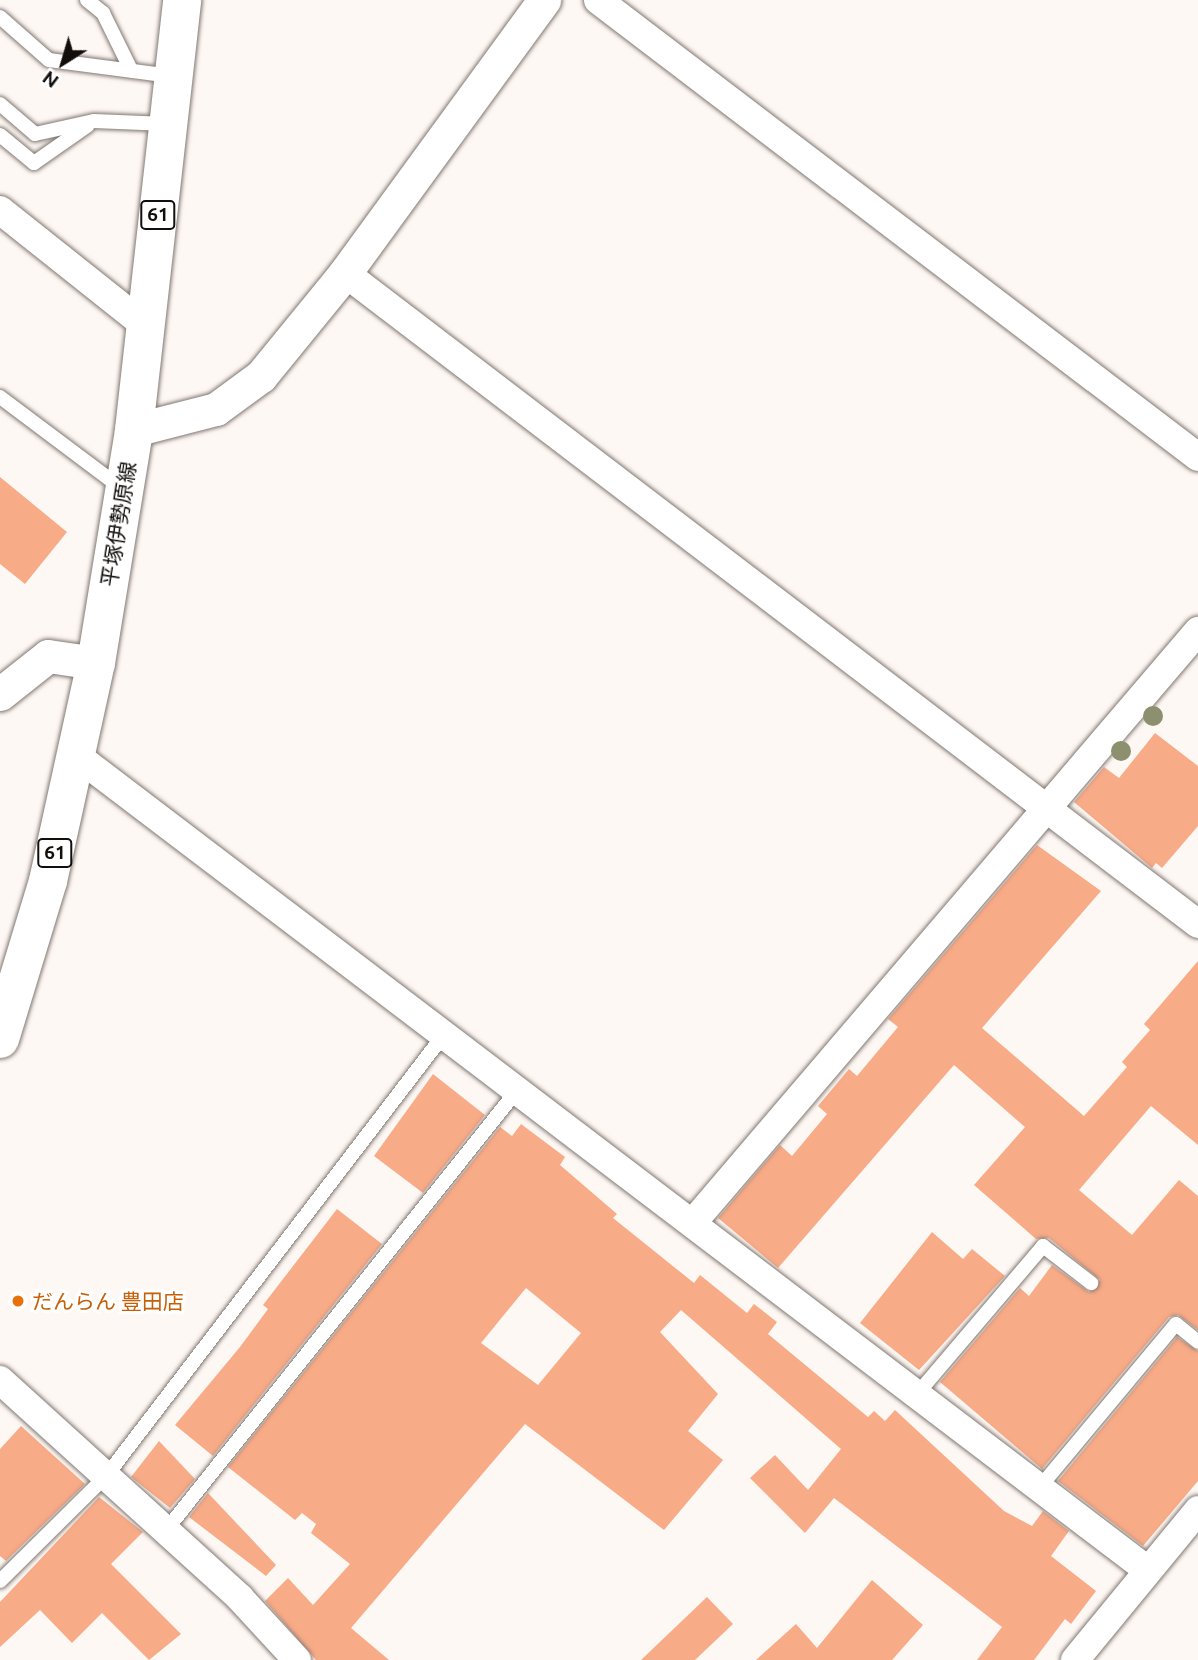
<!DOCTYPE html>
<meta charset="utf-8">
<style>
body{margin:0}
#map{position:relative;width:1198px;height:1660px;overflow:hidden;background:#fef8f4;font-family:Ubuntu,"Noto Sans JP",sans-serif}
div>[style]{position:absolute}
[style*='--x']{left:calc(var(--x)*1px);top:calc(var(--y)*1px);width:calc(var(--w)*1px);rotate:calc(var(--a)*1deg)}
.building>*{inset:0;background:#f8ab87}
.roads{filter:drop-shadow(0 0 2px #817771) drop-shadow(0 0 2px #817771)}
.service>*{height:14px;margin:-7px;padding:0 7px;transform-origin:7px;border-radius:7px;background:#fff}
.minor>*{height:28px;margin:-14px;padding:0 14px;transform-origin:14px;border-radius:14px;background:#fff}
.tertiary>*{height:33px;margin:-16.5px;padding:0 16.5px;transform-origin:16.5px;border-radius:16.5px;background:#fff}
.primary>*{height:38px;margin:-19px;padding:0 19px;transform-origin:19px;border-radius:19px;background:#fff}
.trees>*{width:20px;height:20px;margin:-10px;border-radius:50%;background:#8c906e}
.dots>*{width:19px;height:19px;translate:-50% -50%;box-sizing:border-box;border:4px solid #fff;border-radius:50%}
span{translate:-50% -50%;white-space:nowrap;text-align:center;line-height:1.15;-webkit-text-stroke:6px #fff;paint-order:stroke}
.shield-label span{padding:2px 5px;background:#fff;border:2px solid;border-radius:5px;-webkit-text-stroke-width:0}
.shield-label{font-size:19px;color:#120e0c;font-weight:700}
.street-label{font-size:21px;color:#120e0c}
.food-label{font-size:21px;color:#c56008}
.left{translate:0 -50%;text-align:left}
.north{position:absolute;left:28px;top:28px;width:70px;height:70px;-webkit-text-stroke:5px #fff;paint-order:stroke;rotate:217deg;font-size:19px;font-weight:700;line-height:28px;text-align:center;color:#120e0c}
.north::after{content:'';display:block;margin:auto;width:24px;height:32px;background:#120e0c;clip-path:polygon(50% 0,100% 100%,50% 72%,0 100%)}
</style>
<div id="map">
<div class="building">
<div style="clip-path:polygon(0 477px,67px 532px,25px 584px,0 564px)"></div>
<div style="clip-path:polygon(1155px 733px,1198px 766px,1198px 826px,1162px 868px,1156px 863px,1152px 868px,1074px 802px,1104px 767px,1119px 778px)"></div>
<div style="clip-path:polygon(1037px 845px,1101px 891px,982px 1028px,1084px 1116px,1127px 1067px,1122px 1062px,1150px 1030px,1144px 1024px,1198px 961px,1198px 1145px,1151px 1106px,1079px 1190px,1132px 1235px,1179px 1180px,1198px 1196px,1198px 1330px,1178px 1315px,1169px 1317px,1042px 1469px,940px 1382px,1020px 1288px,1029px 1296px,1052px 1265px,1089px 1292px,1100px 1280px,1049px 1238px,1036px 1239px,974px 1185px,1025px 1127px,954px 1065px,778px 1268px,718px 1218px,780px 1145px,792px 1156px,827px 1114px,818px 1106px,849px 1069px,857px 1076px,898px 1027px,888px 1019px)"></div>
<div style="clip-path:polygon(433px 1074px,485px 1115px,423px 1193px,374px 1156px)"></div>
<div style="clip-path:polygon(evenodd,521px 1124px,565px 1157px,560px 1165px,617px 1214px,613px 1218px,694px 1283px,700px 1275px,747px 1313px,754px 1304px,777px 1322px,768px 1334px,868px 1417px,874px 1411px,885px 1421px,895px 1410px,1004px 1511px,1032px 1526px,1043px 1511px,1069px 1531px,1051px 1556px,1096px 1591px,1071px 1624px,1065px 1619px,1034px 1660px,977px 1660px,1002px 1627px,834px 1498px,805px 1533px,750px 1478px,775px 1455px,808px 1490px,841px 1449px,681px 1310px,660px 1332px,718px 1394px,688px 1431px,723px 1460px,664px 1530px,525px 1424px,351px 1628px,389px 1660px,316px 1660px,265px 1601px,288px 1578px,313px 1605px,350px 1564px,311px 1533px,316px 1524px,302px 1513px,295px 1520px,228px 1467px,500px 1127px,512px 1136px,521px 1124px,526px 1288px,581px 1333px,538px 1385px,481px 1343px,526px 1288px)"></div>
<div style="clip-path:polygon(337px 1209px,382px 1244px,213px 1456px,175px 1425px,240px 1347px,268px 1309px,263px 1305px)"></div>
<div style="clip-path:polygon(932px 1232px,963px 1259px,972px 1249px,1005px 1276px,919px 1370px,860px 1323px)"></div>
<div style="clip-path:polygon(1177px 1337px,1198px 1351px,1198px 1481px,1143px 1546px,1058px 1481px)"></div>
<div style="clip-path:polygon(21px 1426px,85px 1484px,6px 1561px,0 1556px,0 1449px)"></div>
<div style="clip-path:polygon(159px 1441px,195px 1479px,170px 1508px,131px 1477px)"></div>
<div style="clip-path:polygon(208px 1493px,276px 1565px,266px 1576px,189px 1517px)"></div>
<div style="clip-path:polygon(99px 1497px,143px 1532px,111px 1564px,181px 1634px,149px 1660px,102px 1613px,72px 1643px,40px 1610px,0 1647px,0 1602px)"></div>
<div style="clip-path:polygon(872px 1580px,923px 1625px,892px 1660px,756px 1660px,796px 1624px,817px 1648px)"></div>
<div style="clip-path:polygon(707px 1597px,733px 1624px,695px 1660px,641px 1660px)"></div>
</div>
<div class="roads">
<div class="service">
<div style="--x:87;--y:0;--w:21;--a:39"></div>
<div style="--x:103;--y:13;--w:64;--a:63.8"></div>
<div style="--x:0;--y:17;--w:65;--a:41.3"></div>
<div style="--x:49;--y:60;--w:123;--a:7.5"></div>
<div style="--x:0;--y:104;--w:46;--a:40.6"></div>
<div style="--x:35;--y:134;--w:60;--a:-12.4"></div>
<div style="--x:94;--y:121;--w:73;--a:2.4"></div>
<div style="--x:0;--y:135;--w:44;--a:39.5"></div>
<div style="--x:34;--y:163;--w:65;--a:-34.9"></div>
<div style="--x:0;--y:397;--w:151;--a:36.9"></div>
<div style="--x:918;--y:1393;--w:193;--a:-49.6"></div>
<div style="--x:1043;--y:1246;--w:61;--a:37.6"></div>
<div style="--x:1040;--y:1487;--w:212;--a:-50.2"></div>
<div style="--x:1176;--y:1324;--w:28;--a:39"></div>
<div style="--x:167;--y:1529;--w:564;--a:-51.4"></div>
<div style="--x:0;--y:1581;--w:151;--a:-44.7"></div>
<div style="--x:107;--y:1475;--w:558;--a:-52.58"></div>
</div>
<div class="minor">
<div style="--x:598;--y:0;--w:754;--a:37.3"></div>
<div style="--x:0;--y:210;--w:188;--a:38.5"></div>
<div style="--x:345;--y:273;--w:1073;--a:37.35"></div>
<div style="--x:77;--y:756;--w:1343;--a:37.25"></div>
<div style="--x:695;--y:1220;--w:775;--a:-49.5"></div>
<div style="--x:0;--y:1380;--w:324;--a:42.2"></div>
<div style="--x:240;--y:1598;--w:84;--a:47.4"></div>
<div style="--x:1075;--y:1660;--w:194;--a:-50.6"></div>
</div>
<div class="tertiary">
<div style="--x:134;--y:430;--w:85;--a:-14.4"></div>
<div style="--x:216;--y:409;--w:56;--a:-36.3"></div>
<div style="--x:261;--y:376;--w:133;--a:-50.8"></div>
<div style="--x:345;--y:273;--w:338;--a:-53.9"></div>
<div style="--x:0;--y:694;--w:61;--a:-38.4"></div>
<div style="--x:48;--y:656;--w:49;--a:8.3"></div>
</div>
<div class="primary">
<div style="--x:0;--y:1039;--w:165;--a:-73.1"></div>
<div style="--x:48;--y:881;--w:223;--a:-77.6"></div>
<div style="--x:96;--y:663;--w:236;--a:-80.7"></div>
<div style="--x:134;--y:430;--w:433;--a:-83.6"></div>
</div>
</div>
<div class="trees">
<div style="left:1153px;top:716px"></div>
<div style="left:1121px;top:751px"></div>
</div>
<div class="dots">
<div style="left:18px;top:1301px;background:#e8710a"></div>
</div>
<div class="shield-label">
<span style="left:158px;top:215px">61</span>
<span style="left:55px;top:853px">61</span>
</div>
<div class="street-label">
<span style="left:118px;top:524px;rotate:-81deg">平塚伊勢原線</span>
</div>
<div class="food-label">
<span class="left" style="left:32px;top:1301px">だんらん 豊田店</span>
</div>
<div class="north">N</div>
</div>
